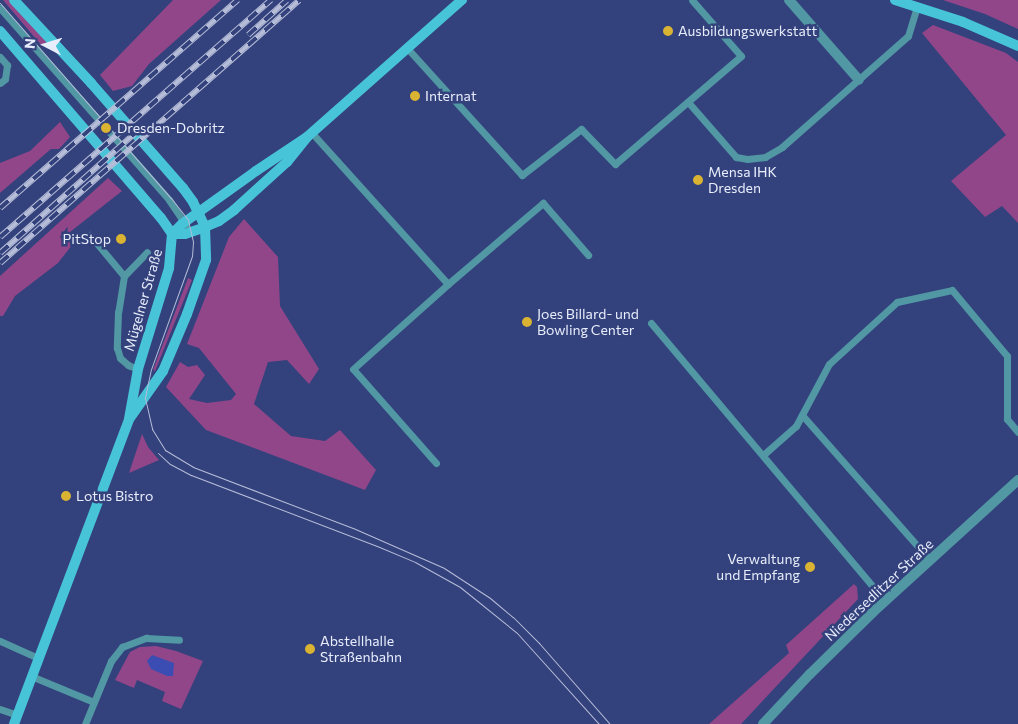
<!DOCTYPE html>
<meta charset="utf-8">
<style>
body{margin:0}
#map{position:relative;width:1018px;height:724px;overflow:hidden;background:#33417c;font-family:Commissioner,sans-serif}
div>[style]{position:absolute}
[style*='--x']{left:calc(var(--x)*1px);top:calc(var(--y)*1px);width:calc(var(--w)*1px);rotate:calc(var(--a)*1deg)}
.green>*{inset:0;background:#914689}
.water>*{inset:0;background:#3b4db3}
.lane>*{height:7px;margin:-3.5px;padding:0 3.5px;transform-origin:3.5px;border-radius:3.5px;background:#5197a4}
.street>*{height:10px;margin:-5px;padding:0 5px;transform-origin:5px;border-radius:5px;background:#5197a4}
.secondary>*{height:10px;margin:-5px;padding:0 5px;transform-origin:5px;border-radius:5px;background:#48c4d9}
.tram>*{height:1px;margin:-0.5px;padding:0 0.5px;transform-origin:0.5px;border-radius:0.5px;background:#b6bdd8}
.rail>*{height:5.5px;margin-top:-2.75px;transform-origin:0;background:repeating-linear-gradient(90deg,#33417c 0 11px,#b6bdd8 0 22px);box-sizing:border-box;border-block:1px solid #b6bdd8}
.dots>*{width:14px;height:14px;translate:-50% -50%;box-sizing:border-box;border:2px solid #33417c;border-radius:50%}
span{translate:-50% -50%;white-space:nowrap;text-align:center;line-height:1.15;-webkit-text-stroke:5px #33417c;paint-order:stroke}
.poi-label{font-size:14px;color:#e8edfb}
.left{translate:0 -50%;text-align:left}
.right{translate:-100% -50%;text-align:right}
.street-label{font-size:14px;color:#e8edfb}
.north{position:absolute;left:20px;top:20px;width:50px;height:50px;-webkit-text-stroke:4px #33417c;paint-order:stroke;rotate:275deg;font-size:14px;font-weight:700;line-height:20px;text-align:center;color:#e8edfb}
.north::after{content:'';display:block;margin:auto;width:18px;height:22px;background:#e8edfb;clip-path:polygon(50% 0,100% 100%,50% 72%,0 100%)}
</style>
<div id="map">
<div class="green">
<div style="clip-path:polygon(3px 0,9px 0,47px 41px,42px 46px)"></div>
<div style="clip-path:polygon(173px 0,221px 0,149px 64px,132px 86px,113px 91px,100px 75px)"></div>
<div style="clip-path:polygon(943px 0,1018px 0,1018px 29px,985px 14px)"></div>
<div style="clip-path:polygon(933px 25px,1006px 53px,1018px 62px,1018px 223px,1002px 206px,985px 217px,951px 181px,1006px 135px,922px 33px)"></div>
<div style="clip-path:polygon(60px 122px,70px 137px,59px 149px,51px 149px,0 193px,0 163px,30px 151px)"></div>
<div style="clip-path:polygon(108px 178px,122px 191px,70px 232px,76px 240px,58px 263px,15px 296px,3px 316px,0 316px,0 276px)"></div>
<div style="clip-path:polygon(244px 219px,278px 257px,280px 306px,319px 369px,309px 384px,287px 360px,268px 362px,254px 404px,291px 436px,325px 441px,340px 430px,376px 470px,365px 490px,206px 430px,166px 387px,180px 362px,188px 367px,197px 365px,205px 375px,189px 399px,207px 403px,231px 400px,236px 394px,199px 348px,187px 344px,229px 237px)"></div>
<div style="clip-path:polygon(188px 278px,192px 280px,155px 371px,153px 370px)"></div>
<div style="clip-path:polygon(142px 434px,148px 447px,159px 460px,129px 473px)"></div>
<div style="clip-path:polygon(854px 584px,857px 587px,858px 599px,741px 724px,709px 724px,789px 653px,786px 645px)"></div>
<div style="clip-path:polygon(156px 646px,176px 651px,203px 661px,181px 709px,162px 701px,165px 692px,137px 680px,134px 688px,115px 680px,130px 652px,140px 647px)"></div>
</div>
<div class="water">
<div style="clip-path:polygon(152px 655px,174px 663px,173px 676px,167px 676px,151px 669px,147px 661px)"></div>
</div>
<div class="lane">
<div style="--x:0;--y:8;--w:256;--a:48.6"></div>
<div style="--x:169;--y:200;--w:30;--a:56"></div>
<div style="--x:408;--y:49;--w:170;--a:47.9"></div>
<div style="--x:522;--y:175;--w:75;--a:-37.9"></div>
<div style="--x:581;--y:129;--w:49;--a:45.8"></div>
<div style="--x:615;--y:164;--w:166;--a:-40.6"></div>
<div style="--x:741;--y:56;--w:74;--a:-131.2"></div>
<div style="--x:0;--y:57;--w:11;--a:49"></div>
<div style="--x:7;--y:65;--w:14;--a:98"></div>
<div style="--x:5;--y:79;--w:6;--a:141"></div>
<div style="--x:688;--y:102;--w:73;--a:48.9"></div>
<div style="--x:736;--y:157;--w:11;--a:10"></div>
<div style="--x:747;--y:159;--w:18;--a:-6"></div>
<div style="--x:765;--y:157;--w:20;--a:-30"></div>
<div style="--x:782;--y:147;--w:168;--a:-41.4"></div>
<div style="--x:908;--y:36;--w:30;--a:-73"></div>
<div style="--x:312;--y:133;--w:203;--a:48"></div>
<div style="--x:448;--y:284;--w:125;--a:-40.5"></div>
<div style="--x:543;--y:203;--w:69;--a:49.1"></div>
<div style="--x:90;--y:235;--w:53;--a:50.3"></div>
<div style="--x:124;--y:276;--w:36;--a:99"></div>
<div style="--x:118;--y:312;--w:36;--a:92"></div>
<div style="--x:117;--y:348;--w:10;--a:73"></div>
<div style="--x:120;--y:358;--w:11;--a:41"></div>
<div style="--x:128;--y:365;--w:11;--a:22"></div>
<div style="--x:124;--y:276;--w:33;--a:-46"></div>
<div style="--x:651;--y:323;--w:363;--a:49.9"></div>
<div style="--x:802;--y:415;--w:193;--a:48.6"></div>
<div style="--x:763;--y:455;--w:44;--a:-41.3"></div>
<div style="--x:796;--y:426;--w:70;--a:-62"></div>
<div style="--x:829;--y:364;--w:92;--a:-42.4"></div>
<div style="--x:897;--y:302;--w:56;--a:-12.3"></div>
<div style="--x:952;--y:290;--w:86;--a:50.2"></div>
<div style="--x:1007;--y:356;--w:63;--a:90"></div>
<div style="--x:1007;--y:419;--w:17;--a:50"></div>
<div style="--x:436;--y:463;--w:125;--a:-131.4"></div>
<div style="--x:353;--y:369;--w:127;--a:-41.8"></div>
<div style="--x:0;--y:641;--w:42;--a:24.1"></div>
<div style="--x:31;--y:676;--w:68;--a:22.4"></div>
<div style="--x:0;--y:709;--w:18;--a:19"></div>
<div style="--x:85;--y:724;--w:68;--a:-67.6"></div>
<div style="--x:111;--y:661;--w:18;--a:-52"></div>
<div style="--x:122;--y:647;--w:26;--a:-21"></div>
<div style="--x:146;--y:638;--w:33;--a:3"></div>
</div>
<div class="street">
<div style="--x:789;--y:0;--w:106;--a:48.8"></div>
<div style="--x:763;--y:724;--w:69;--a:-46.8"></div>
<div style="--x:810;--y:674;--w:88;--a:-44.5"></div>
<div style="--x:873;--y:612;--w:196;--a:-42.3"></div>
</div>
<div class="secondary">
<div style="--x:14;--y:0;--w:113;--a:47.1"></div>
<div style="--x:91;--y:83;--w:140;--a:48.8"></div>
<div style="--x:183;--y:188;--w:17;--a:54"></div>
<div style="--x:193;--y:202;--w:28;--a:64"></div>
<div style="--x:205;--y:227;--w:33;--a:88"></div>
<div style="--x:206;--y:260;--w:57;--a:109.4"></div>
<div style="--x:187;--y:314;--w:62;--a:112.8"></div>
<div style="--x:163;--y:371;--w:57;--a:125.1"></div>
<div style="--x:895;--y:0;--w:71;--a:17.9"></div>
<div style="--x:963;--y:22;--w:60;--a:23.6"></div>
<div style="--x:0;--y:31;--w:247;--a:49.3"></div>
<div style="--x:161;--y:218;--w:19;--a:55"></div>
<div style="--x:172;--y:234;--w:13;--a:0"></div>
<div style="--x:185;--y:234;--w:21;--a:-19"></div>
<div style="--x:205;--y:227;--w:15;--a:-23"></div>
<div style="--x:219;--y:221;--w:19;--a:-36"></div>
<div style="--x:234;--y:210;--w:72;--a:-42.2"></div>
<div style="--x:287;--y:162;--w:32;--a:-51"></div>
<div style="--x:307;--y:137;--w:207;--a:-41.5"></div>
<div style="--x:14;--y:724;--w:326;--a:-69.3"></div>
<div style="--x:129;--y:419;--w:51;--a:-79.8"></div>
<div style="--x:138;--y:369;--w:106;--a:-72.9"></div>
<div style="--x:169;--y:268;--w:34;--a:-85"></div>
<div style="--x:172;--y:234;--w:14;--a:-45"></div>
<div style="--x:182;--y:224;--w:91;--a:-35.6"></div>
<div style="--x:256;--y:171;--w:61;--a:-33.7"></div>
</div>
<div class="tram">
<div style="--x:0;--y:3;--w:259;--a:48.8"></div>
<div style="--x:171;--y:198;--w:28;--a:52"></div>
<div style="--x:188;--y:220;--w:23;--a:77"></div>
<div style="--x:193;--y:242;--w:14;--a:94"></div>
<div style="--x:192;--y:256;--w:120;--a:109.9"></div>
<div style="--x:151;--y:369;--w:30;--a:102"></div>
<div style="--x:145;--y:398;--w:32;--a:77"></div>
<div style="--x:152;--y:429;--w:25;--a:58"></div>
<div style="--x:165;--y:450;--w:33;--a:31"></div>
<div style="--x:193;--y:467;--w:171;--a:20.9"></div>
<div style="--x:353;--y:528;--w:99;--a:23.7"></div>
<div style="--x:444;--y:568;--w:55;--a:33.1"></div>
<div style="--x:490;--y:598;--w:30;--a:40"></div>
<div style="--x:513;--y:617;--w:37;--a:45"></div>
<div style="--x:539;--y:643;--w:108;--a:48.8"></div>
<div style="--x:158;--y:453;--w:16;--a:43"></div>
<div style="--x:170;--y:464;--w:24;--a:28"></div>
<div style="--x:191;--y:475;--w:199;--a:20.9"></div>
<div style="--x:377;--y:546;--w:41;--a:22.8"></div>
<div style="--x:415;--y:562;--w:51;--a:29.1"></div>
<div style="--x:460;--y:587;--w:73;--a:38.9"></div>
<div style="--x:517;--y:633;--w:122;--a:48"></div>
</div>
<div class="rail">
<div style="--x:248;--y:35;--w:52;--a:-41.9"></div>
<div style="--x:0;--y:208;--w:316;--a:-41.2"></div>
<div style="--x:0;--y:237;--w:360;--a:-41.2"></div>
<div style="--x:0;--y:253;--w:190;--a:-41.6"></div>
<div style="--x:0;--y:263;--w:398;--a:-41.3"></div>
</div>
<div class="dots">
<div style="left:668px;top:31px;background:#dab333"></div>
<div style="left:415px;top:96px;background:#dab333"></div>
<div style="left:106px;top:128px;background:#dab333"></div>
<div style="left:698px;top:180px;background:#dab333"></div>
<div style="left:121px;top:239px;background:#dab333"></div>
<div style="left:527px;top:322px;background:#dab333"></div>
<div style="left:66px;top:496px;background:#dab333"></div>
<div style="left:810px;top:567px;background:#dab333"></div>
<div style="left:310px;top:649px;background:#dab333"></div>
</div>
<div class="poi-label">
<span class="left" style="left:678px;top:31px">Ausbildungswerkstatt</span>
<span class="left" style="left:425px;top:96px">Internat</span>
<span class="left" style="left:117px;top:128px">Dresden-Dobritz</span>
<span class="left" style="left:708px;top:180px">Mensa IHK<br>Dresden</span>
<span class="right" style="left:111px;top:239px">PitStop</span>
<span class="left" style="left:537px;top:322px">Joes Billard- und<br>Bowling Center</span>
<span class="left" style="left:76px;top:496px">Lotus Bistro</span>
<span class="right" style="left:800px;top:567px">Verwaltung<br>und Empfang</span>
<span class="left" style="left:320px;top:649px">Abstellhalle<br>Straßenbahn</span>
</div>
<div class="street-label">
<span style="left:143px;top:300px;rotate:-74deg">Mügelner Straße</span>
<span style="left:879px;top:590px;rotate:-43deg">Niedersedlitzer Straße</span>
</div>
<div class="north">N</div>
</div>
